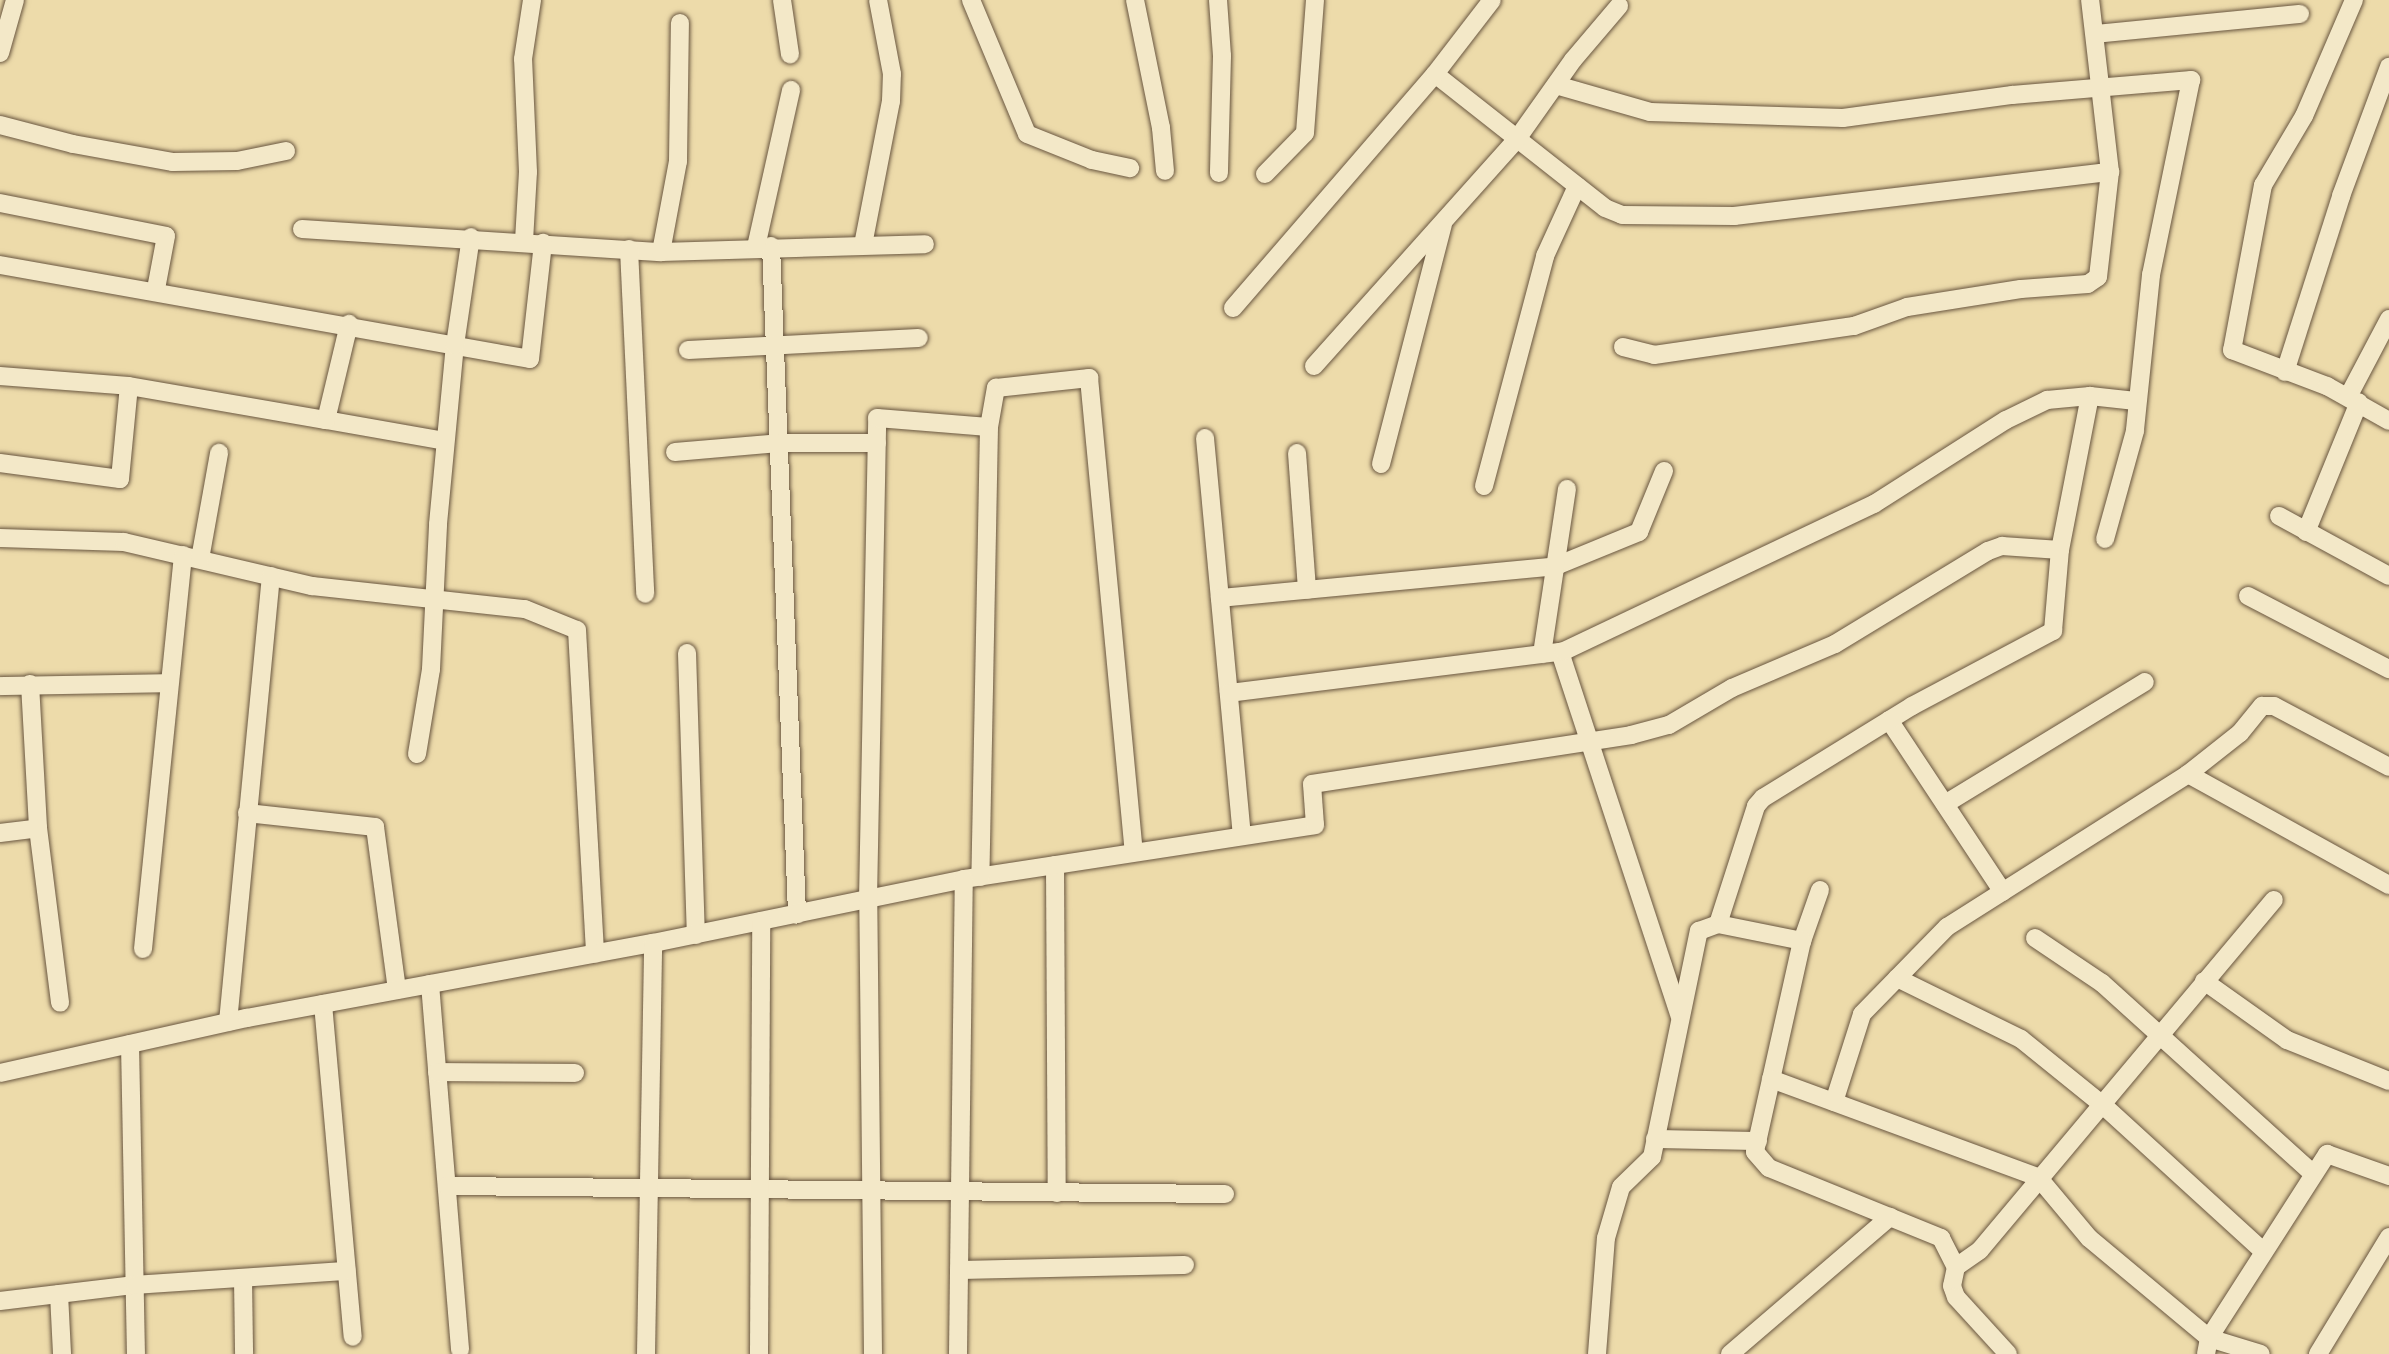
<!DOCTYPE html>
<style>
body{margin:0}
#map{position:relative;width:2389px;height:1354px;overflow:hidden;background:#eddbaa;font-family:"IM FELL Double Pica",serif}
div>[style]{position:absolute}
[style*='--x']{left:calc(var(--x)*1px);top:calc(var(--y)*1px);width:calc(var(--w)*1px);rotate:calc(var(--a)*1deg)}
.roads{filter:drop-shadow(0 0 2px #695640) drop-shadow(0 0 2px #695640)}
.street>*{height:18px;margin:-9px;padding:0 9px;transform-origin:9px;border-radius:9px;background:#f3e8c8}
span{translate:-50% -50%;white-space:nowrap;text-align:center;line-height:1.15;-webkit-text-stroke:8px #f3e8c8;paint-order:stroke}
</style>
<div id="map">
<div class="roads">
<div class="street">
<div style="--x:782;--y:0;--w:55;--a:81.6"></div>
<div style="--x:971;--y:0;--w:145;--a:67.3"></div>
<div style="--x:1027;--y:134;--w:70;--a:21.8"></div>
<div style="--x:1092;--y:160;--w:39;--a:12"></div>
<div style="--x:1135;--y:0;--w:131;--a:78.5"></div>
<div style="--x:1161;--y:128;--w:43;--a:84.7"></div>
<div style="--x:1218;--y:0;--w:56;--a:85.9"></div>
<div style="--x:1222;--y:56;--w:117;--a:91.5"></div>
<div style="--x:2354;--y:0;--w:126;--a:113.3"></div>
<div style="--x:2304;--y:116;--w:80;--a:120.7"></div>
<div style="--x:2263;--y:185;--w:168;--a:100.6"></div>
<div style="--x:2232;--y:350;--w:102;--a:20.8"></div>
<div style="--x:2327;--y:386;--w:71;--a:29.4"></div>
<div style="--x:2095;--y:34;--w:206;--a:-5.6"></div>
<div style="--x:0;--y:53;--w:55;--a:-74.2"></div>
<div style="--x:1435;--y:74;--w:216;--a:38.2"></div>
<div style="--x:1605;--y:208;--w:18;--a:22"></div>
<div style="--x:1622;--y:215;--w:112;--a:0.5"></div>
<div style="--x:1734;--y:216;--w:379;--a:-6.7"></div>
<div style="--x:1556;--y:85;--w:98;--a:16"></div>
<div style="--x:1650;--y:112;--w:193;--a:1.8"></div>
<div style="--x:1843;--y:118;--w:171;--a:-7.8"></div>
<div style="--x:2012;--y:95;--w:180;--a:-4.8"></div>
<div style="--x:2191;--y:80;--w:199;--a:101.6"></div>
<div style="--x:2151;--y:275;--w:157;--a:95.9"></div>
<div style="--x:2135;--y:431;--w:112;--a:105.5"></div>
<div style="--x:0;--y:125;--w:75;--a:14.6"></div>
<div style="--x:73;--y:144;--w:102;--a:10.2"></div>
<div style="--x:173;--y:162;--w:64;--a:-0.9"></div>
<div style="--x:237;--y:161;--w:50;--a:-11.5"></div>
<div style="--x:1265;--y:174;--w:57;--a:-45.7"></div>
<div style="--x:1305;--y:133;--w:133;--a:-85.7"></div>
<div style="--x:0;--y:203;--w:169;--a:11.2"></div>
<div style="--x:166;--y:236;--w:54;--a:100.7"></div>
<div style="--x:302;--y:229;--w:360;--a:3.7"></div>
<div style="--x:661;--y:252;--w:264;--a:-1.7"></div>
<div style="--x:524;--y:241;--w:69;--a:-86.7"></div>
<div style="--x:528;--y:172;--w:113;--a:-92.5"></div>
<div style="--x:523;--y:59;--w:60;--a:-81.3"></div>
<div style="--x:863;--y:245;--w:147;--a:-79"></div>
<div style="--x:891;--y:101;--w:27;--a:-88"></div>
<div style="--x:892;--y:74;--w:75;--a:-100.7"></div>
<div style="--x:771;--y:246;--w:669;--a:87.77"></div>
<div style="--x:756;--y:247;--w:161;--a:-77.4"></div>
<div style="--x:629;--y:249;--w:345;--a:87.3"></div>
<div style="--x:661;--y:252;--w:93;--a:-79.4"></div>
<div style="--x:678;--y:161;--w:138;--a:-89.2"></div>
<div style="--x:0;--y:265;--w:538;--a:10.06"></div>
<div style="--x:530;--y:359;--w:117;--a:-83.6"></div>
<div style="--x:1233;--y:308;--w:309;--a:-49.2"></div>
<div style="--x:1435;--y:74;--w:93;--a:-52.4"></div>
<div style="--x:1623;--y:347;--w:32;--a:14"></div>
<div style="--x:1654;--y:355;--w:202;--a:-8.3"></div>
<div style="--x:1854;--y:326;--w:56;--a:-19.7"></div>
<div style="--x:1907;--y:307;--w:115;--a:-9"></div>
<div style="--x:2021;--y:289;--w:67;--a:-4.3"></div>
<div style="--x:2088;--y:284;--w:12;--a:-35"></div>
<div style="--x:2098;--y:277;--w:106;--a:-83.5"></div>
<div style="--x:2110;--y:172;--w:173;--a:-96.6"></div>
<div style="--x:688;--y:350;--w:231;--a:-3"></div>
<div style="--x:1314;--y:366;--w:305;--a:-48.2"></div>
<div style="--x:1517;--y:139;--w:97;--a:-54.7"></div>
<div style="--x:1573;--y:60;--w:71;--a:-49.6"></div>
<div style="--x:2285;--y:372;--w:185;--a:-72.3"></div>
<div style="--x:2341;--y:196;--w:138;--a:-69.6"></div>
<div style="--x:0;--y:376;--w:129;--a:4.4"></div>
<div style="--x:2349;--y:395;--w:86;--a:-62.2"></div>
<div style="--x:326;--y:420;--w:121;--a:10"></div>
<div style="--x:989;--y:427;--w:40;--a:-80"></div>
<div style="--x:996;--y:388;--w:94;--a:-6.1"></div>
<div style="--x:1089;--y:378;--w:476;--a:84.6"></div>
<div style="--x:1205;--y:438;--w:399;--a:84.7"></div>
<div style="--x:675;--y:452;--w:104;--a:-4.9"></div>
<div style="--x:779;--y:443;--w:98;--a:0"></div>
<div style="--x:1297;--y:453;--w:137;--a:85.8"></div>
<div style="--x:0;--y:463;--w:121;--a:7.6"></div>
<div style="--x:120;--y:479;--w:93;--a:-84.5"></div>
<div style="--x:129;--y:386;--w:200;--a:9.8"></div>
<div style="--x:326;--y:420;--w:99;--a:-76.5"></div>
<div style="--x:1381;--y:464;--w:247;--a:-75.5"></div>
<div style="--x:1484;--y:486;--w:238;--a:-75.1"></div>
<div style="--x:1545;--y:256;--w:77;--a:-65.4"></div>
<div style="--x:2279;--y:516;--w:125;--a:28.6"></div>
<div style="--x:2306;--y:532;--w:140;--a:-67.8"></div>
<div style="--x:0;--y:538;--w:124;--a:1.8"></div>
<div style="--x:124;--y:542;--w:193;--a:13.2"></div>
<div style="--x:312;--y:586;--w:214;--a:6.2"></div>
<div style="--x:525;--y:609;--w:56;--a:22"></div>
<div style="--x:577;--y:630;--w:324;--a:86.8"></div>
<div style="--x:200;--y:559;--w:108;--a:-79.8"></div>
<div style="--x:2248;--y:596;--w:159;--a:27.4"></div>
<div style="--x:1220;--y:598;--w:338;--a:-5.4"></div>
<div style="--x:1556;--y:566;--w:90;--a:-22.3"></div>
<div style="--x:1639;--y:532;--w:66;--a:-67.7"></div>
<div style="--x:1560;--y:652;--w:383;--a:71.8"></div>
<div style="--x:687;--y:653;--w:282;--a:88.2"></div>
<div style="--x:1542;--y:654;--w:167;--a:-81.4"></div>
<div style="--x:30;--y:684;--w:144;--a:86.8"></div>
<div style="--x:38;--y:828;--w:176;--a:82.8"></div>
<div style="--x:0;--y:686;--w:169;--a:-1"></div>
<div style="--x:1229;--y:693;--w:338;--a:-7.1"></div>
<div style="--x:1564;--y:651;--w:343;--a:-25.4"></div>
<div style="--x:1874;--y:504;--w:156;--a:-32.5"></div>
<div style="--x:2006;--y:420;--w:46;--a:-26"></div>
<div style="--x:2047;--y:400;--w:43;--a:-5.3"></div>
<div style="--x:2090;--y:396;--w:46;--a:6.2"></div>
<div style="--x:1889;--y:720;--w:206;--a:56.5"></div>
<div style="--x:417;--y:754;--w:86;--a:-80.6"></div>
<div style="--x:431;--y:669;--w:145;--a:-87.2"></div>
<div style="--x:438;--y:524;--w:180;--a:-84.6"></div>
<div style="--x:455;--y:345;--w:109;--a:-81.6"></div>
<div style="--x:2188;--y:774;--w:230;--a:28.9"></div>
<div style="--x:1945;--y:804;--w:234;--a:-31.4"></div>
<div style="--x:247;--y:813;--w:129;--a:6.2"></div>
<div style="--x:375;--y:827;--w:164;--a:82.3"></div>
<div style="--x:0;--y:833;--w:38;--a:-7"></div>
<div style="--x:1055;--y:865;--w:328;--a:89.7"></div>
<div style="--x:1820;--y:890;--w:54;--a:109.4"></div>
<div style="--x:1802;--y:941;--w:216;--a:102.6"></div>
<div style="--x:1755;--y:1152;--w:21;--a:49"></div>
<div style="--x:1769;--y:1168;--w:186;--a:22.1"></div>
<div style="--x:1941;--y:1238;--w:33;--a:63"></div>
<div style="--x:1956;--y:1267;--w:19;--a:102"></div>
<div style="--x:1952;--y:1286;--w:12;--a:70"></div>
<div style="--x:1956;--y:1297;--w:77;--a:47.6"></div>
<div style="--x:1718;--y:924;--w:124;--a:-72.1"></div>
<div style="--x:1756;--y:806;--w:11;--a:-49"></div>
<div style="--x:1763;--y:798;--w:175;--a:-31.7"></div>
<div style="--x:1912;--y:706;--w:160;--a:-28"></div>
<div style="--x:2053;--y:631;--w:81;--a:-85.1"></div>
<div style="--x:2060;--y:550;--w:157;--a:-79"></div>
<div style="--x:2035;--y:938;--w:81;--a:33.9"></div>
<div style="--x:2102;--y:983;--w:283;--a:42.1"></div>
<div style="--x:143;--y:949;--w:396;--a:-84.2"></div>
<div style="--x:1897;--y:978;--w:138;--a:26.2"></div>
<div style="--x:2021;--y:1039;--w:107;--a:38.9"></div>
<div style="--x:2104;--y:1106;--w:215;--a:42.4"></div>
<div style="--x:2204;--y:981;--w:102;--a:35.4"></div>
<div style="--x:2287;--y:1040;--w:110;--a:21.9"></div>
<div style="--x:430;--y:984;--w:367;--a:85.3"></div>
<div style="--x:323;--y:1004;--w:334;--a:84.9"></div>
<div style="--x:228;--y:1022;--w:448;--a:-84.5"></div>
<div style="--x:130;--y:1044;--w:310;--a:88.9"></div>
<div style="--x:437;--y:1072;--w:138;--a:0.4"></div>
<div style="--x:0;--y:1073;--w:253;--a:-12.6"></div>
<div style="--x:247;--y:1018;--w:413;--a:-10.5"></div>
<div style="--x:653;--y:943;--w:318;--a:-11.6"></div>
<div style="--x:964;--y:879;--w:355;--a:-8.7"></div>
<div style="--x:1315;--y:825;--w:41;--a:-94.2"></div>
<div style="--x:1312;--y:784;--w:323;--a:-8.7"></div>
<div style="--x:1631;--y:735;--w:39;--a:-15"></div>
<div style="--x:1669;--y:725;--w:73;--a:-30.4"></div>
<div style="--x:1732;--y:688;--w:112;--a:-23.1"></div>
<div style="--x:1835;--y:644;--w:179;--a:-31.3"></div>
<div style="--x:1988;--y:551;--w:15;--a:-20"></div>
<div style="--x:2002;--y:546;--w:58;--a:3.9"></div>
<div style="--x:1771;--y:1079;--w:284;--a:20.2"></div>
<div style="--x:2038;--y:1177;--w:80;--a:50.1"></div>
<div style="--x:2089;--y:1238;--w:156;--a:39.8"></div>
<div style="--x:2209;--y:1338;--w:54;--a:17.1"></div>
<div style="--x:1834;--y:1102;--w:92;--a:-72.3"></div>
<div style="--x:1862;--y:1014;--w:122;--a:-45.7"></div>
<div style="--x:1947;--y:927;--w:285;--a:-32.4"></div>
<div style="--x:2188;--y:774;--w:66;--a:-38.3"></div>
<div style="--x:2240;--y:733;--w:35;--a:-51"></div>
<div style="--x:2262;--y:706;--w:12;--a:0"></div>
<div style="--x:2274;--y:706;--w:130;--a:27.9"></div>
<div style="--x:1655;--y:1139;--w:103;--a:1.1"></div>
<div style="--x:447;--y:1186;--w:778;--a:0.59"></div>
<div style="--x:1956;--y:1267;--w:29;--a:-35"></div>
<div style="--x:1980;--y:1250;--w:457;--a:-50"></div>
<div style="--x:959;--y:1270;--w:226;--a:-1.3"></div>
<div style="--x:243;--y:1278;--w:76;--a:89.2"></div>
<div style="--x:59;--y:1294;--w:60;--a:87.1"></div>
<div style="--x:0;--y:1301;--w:136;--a:-6.8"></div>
<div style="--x:135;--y:1285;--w:212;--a:-3.8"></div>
<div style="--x:646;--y:1354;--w:411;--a:-89"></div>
<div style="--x:759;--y:1354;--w:433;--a:-89.7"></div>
<div style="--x:873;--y:1354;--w:455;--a:-90.6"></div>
<div style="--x:868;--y:899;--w:481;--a:-88.9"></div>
<div style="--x:877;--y:418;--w:112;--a:4.6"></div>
<div style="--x:989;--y:427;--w:450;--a:91.1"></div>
<div style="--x:958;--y:1354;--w:475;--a:-89.3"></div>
<div style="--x:1597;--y:1354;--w:116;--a:-85.6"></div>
<div style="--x:1606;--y:1238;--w:53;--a:-73.6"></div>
<div style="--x:1621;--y:1187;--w:43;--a:-44.1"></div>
<div style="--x:1652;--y:1157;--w:231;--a:-78.3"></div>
<div style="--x:1699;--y:931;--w:20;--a:-20"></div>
<div style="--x:1718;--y:924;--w:86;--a:11.4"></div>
<div style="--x:1730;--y:1354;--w:211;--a:-40.6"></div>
<div style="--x:2206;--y:1354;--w:16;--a:-79"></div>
<div style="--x:2209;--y:1338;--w:219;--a:-57.3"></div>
<div style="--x:2327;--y:1154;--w:66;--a:19.5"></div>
<div style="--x:2318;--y:1354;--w:137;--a:-58.7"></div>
</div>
</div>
</div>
